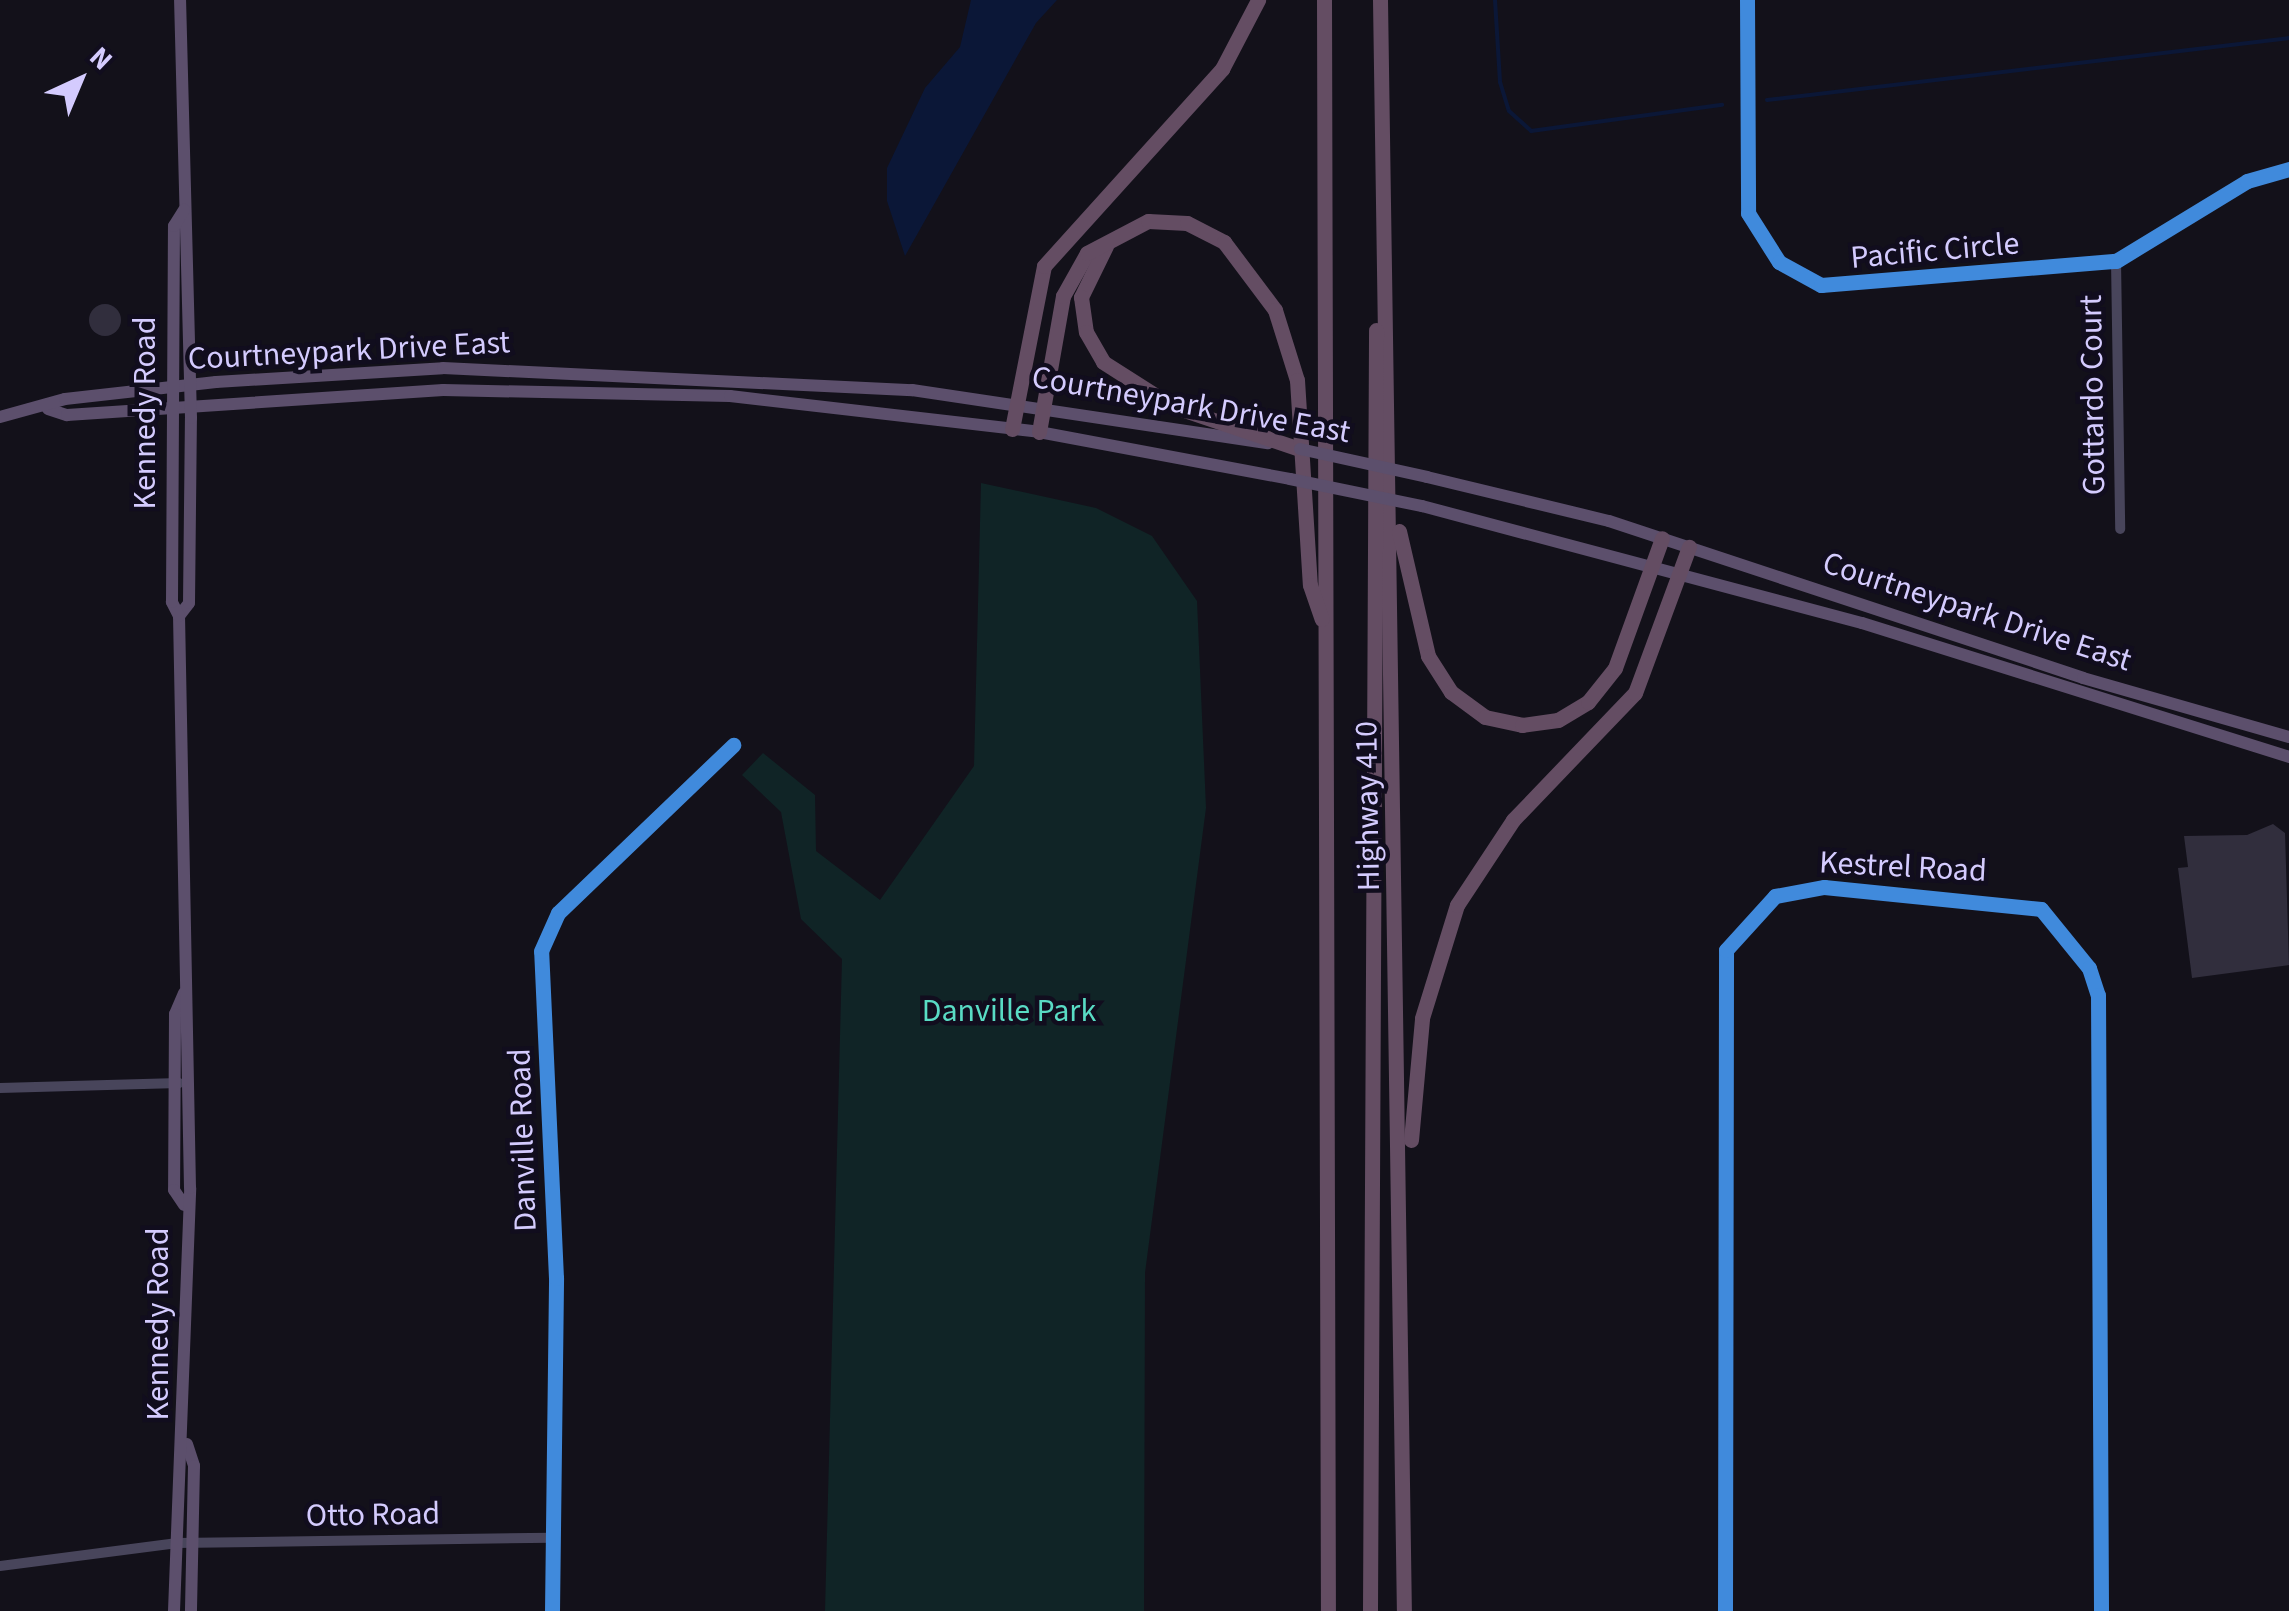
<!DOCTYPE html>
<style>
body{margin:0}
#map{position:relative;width:2289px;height:1611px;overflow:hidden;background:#13111a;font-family:"Source Sans 3",sans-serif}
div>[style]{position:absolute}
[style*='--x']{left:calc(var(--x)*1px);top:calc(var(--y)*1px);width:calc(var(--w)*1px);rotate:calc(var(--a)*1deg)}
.green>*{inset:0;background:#102426}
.water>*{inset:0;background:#0b1737}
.stream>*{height:4px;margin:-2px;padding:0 2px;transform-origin:2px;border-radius:2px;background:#0b1737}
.building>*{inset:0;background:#312e3d}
.round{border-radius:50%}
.minor>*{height:10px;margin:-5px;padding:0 5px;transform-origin:5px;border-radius:5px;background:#48455b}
.major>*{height:12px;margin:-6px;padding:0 6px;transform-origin:6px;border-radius:6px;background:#5c4f6c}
.highway>*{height:15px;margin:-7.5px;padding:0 7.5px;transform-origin:7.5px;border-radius:7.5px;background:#644d63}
.major-bridge>*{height:12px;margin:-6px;padding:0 6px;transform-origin:6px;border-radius:6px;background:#5c4f6c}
.cycleway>*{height:15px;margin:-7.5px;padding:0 7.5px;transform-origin:7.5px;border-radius:7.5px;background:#408adc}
span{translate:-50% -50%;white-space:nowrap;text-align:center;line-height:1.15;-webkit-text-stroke:9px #110d1e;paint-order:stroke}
.street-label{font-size:32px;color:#d4cbfe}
.park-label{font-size:32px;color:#59dbc4}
.north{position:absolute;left:30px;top:30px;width:100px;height:100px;-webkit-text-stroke:8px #110d1e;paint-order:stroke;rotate:44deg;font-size:28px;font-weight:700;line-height:40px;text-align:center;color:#d4cbfe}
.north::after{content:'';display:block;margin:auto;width:35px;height:45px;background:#d4cbfe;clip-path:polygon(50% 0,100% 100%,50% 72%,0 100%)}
</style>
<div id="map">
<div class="green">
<div style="clip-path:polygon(981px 483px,1096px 508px,1152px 536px,1197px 601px,1206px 808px,1145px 1273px,1144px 1611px,825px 1611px,842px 959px,801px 919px,781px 812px,742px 775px,763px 753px,815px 795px,816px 851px,880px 900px,974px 766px)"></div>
</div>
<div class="water">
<div style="clip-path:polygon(971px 0,1057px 0,1036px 23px,905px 256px,887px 201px,887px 168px,925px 88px,960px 47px)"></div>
</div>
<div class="stream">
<div style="--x:1495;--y:0;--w:82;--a:86.5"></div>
<div style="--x:1500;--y:82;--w:30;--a:73"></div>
<div style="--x:1509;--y:111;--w:30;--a:42"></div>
<div style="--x:1531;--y:131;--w:193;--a:-7.8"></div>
<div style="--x:1767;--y:100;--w:526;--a:-6.77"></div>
</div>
<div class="building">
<div class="round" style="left:89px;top:304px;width:32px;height:32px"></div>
<div style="clip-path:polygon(2273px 824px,2285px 833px,2289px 965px,2192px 978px,2178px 868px,2188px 867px,2184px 836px,2247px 835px)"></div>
</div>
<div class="minor">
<div style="--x:1747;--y:0;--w:213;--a:89.7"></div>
<div style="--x:1748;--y:213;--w:58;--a:57.7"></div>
<div style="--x:1779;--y:262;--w:48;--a:28.7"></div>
<div style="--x:1821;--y:285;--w:296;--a:-4.7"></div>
<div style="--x:2116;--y:261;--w:153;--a:-31.4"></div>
<div style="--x:2247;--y:181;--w:44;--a:-15.9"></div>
<div style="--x:2116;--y:261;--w:268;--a:89.1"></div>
<div style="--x:0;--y:1088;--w:179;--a:-1.6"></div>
<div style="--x:0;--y:1566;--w:177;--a:-7.4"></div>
<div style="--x:176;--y:1543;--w:376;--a:-0.8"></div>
<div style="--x:552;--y:1611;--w:333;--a:-89.3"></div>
<div style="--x:556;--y:1278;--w:327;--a:-92.6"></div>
<div style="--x:541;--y:951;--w:42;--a:-65.9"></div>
<div style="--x:558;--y:913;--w:243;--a:-43.8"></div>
<div style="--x:1725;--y:1611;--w:661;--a:-89.91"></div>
<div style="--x:1726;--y:950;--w:73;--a:-47.8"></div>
<div style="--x:1775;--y:896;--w:50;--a:-10.4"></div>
<div style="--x:1824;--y:887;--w:218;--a:5.8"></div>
<div style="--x:2041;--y:909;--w:76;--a:50.9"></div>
<div style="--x:2089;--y:968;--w:28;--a:72"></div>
<div style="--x:2098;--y:995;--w:616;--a:89.72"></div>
</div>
<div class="major">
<div style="--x:48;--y:409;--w:20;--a:18"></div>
<div style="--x:67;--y:415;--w:377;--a:-3.8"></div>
<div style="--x:443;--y:390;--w:287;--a:1.2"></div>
<div style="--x:730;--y:396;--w:311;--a:6.6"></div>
<div style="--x:1039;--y:432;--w:255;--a:10.6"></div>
<div style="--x:0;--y:417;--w:67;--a:-15.5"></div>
<div style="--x:65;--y:399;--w:152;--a:-6.4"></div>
<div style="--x:216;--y:382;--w:227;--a:-3.5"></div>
<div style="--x:443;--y:368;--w:470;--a:2.7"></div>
<div style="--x:912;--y:390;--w:360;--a:8.5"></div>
<div style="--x:1427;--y:477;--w:187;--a:13.6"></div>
<div style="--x:1609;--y:521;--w:499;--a:18.3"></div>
<div style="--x:2083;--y:678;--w:214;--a:16"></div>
<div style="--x:1422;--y:506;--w:455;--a:14.9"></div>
<div style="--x:1862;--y:623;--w:448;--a:17.4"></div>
<div style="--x:179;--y:616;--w:16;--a:-52"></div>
<div style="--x:189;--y:603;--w:185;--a:-89.4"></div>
<div style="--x:191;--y:418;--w:418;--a:-91.5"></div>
<div style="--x:184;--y:993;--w:23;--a:113"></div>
<div style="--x:175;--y:1014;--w:176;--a:90.3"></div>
<div style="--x:174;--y:1190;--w:18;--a:56"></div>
<div style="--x:187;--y:1444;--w:23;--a:72"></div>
<div style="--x:194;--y:1466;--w:145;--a:91.2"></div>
<div style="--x:174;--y:1611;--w:423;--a:-87.8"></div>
<div style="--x:190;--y:1188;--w:572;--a:-91.1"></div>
<div style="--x:179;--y:616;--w:16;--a:-117"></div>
<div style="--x:172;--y:602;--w:376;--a:-89.7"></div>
<div style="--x:174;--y:226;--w:19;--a:-58"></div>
</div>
<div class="highway">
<div style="--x:1324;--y:0;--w:1611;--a:89.86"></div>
<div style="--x:1380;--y:0;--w:1611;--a:89.15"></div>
<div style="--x:1106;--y:246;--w:57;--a:116.1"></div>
<div style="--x:1081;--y:297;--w:35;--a:82"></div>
<div style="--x:1086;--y:332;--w:34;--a:60"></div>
<div style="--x:1103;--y:362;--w:82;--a:32.5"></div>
<div style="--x:1172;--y:406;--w:135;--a:18.6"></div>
<div style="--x:1012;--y:429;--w:166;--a:-78.9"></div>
<div style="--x:1044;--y:266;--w:266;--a:-47.9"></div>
<div style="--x:1222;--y:69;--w:78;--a:-62.4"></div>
<div style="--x:1039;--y:432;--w:138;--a:-80"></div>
<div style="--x:1063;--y:296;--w:49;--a:-60.8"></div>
<div style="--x:1087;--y:253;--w:69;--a:-27.7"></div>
<div style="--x:1148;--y:221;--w:39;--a:3"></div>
<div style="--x:1187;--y:223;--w:42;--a:27.2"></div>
<div style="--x:1224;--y:242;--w:85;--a:53.1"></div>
<div style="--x:1275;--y:310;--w:73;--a:72.6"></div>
<div style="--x:1297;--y:380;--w:205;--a:86.4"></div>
<div style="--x:1310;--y:585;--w:36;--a:71"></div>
<div style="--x:1399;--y:531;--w:128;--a:76.9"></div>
<div style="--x:1428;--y:656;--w:43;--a:57.4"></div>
<div style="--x:1451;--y:692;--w:42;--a:36.3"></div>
<div style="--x:1485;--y:717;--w:38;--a:12"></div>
<div style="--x:1522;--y:725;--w:36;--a:-8"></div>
<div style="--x:1558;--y:720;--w:35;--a:-31"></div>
<div style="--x:1588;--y:702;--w:43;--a:-51.5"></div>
<div style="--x:1615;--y:668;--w:138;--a:-70.1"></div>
<div style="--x:1411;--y:1140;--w:122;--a:-84.8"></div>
<div style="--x:1422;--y:1018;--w:118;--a:-72.8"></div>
<div style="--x:1457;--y:905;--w:102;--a:-56.6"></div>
<div style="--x:1513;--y:820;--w:176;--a:-46.2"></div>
<div style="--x:1635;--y:693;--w:156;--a:-69.7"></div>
<div style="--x:1370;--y:1611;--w:1281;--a:-89.73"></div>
</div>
<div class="major-bridge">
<div style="--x:1300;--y:449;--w:130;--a:12.4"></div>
<div style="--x:1290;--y:479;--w:135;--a:11.6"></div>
</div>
<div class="cycleway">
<div style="--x:1747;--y:0;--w:213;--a:89.7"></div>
<div style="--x:1748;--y:213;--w:58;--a:57.7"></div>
<div style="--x:1779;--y:262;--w:48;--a:28.7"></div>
<div style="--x:1821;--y:285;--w:296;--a:-4.7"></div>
<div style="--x:2116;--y:261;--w:153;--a:-31.4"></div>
<div style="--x:2247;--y:181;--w:44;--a:-15.9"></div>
<div style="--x:552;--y:1611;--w:333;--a:-89.3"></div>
<div style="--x:556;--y:1278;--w:327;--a:-92.6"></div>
<div style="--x:541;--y:951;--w:42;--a:-65.9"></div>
<div style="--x:558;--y:913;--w:243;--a:-43.8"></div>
<div style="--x:1725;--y:1611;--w:661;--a:-89.91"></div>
<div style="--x:1726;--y:950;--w:73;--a:-47.8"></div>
<div style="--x:1775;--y:896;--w:50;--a:-10.4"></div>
<div style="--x:1824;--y:887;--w:218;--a:5.8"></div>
<div style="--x:2041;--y:909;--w:76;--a:50.9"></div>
<div style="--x:2089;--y:968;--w:28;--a:72"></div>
<div style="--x:2098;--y:995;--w:616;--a:89.72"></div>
</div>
<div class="street-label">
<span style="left:1935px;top:251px;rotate:-5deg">Pacific Circle</span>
<span style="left:349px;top:351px;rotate:-3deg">Courtneypark Drive East</span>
<span style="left:2093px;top:395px;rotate:-91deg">Gottardo Court</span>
<span style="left:1191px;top:405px;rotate:10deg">Courtneypark Drive East</span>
<span style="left:145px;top:413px;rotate:-90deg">Kennedy Road</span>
<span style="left:1977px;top:612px;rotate:18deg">Courtneypark Drive East</span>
<span style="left:1368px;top:806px;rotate:-91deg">Highway 410</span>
<span style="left:1903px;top:867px;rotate:3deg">Kestrel Road</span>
<span style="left:523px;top:1140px;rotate:-92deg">Danville Road</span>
<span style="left:158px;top:1324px;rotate:-90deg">Kennedy Road</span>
<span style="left:373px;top:1515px;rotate:-1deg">Otto Road</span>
</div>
<div class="park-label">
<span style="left:1009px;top:1011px">Danville Park</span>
</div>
<div class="north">N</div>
</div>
